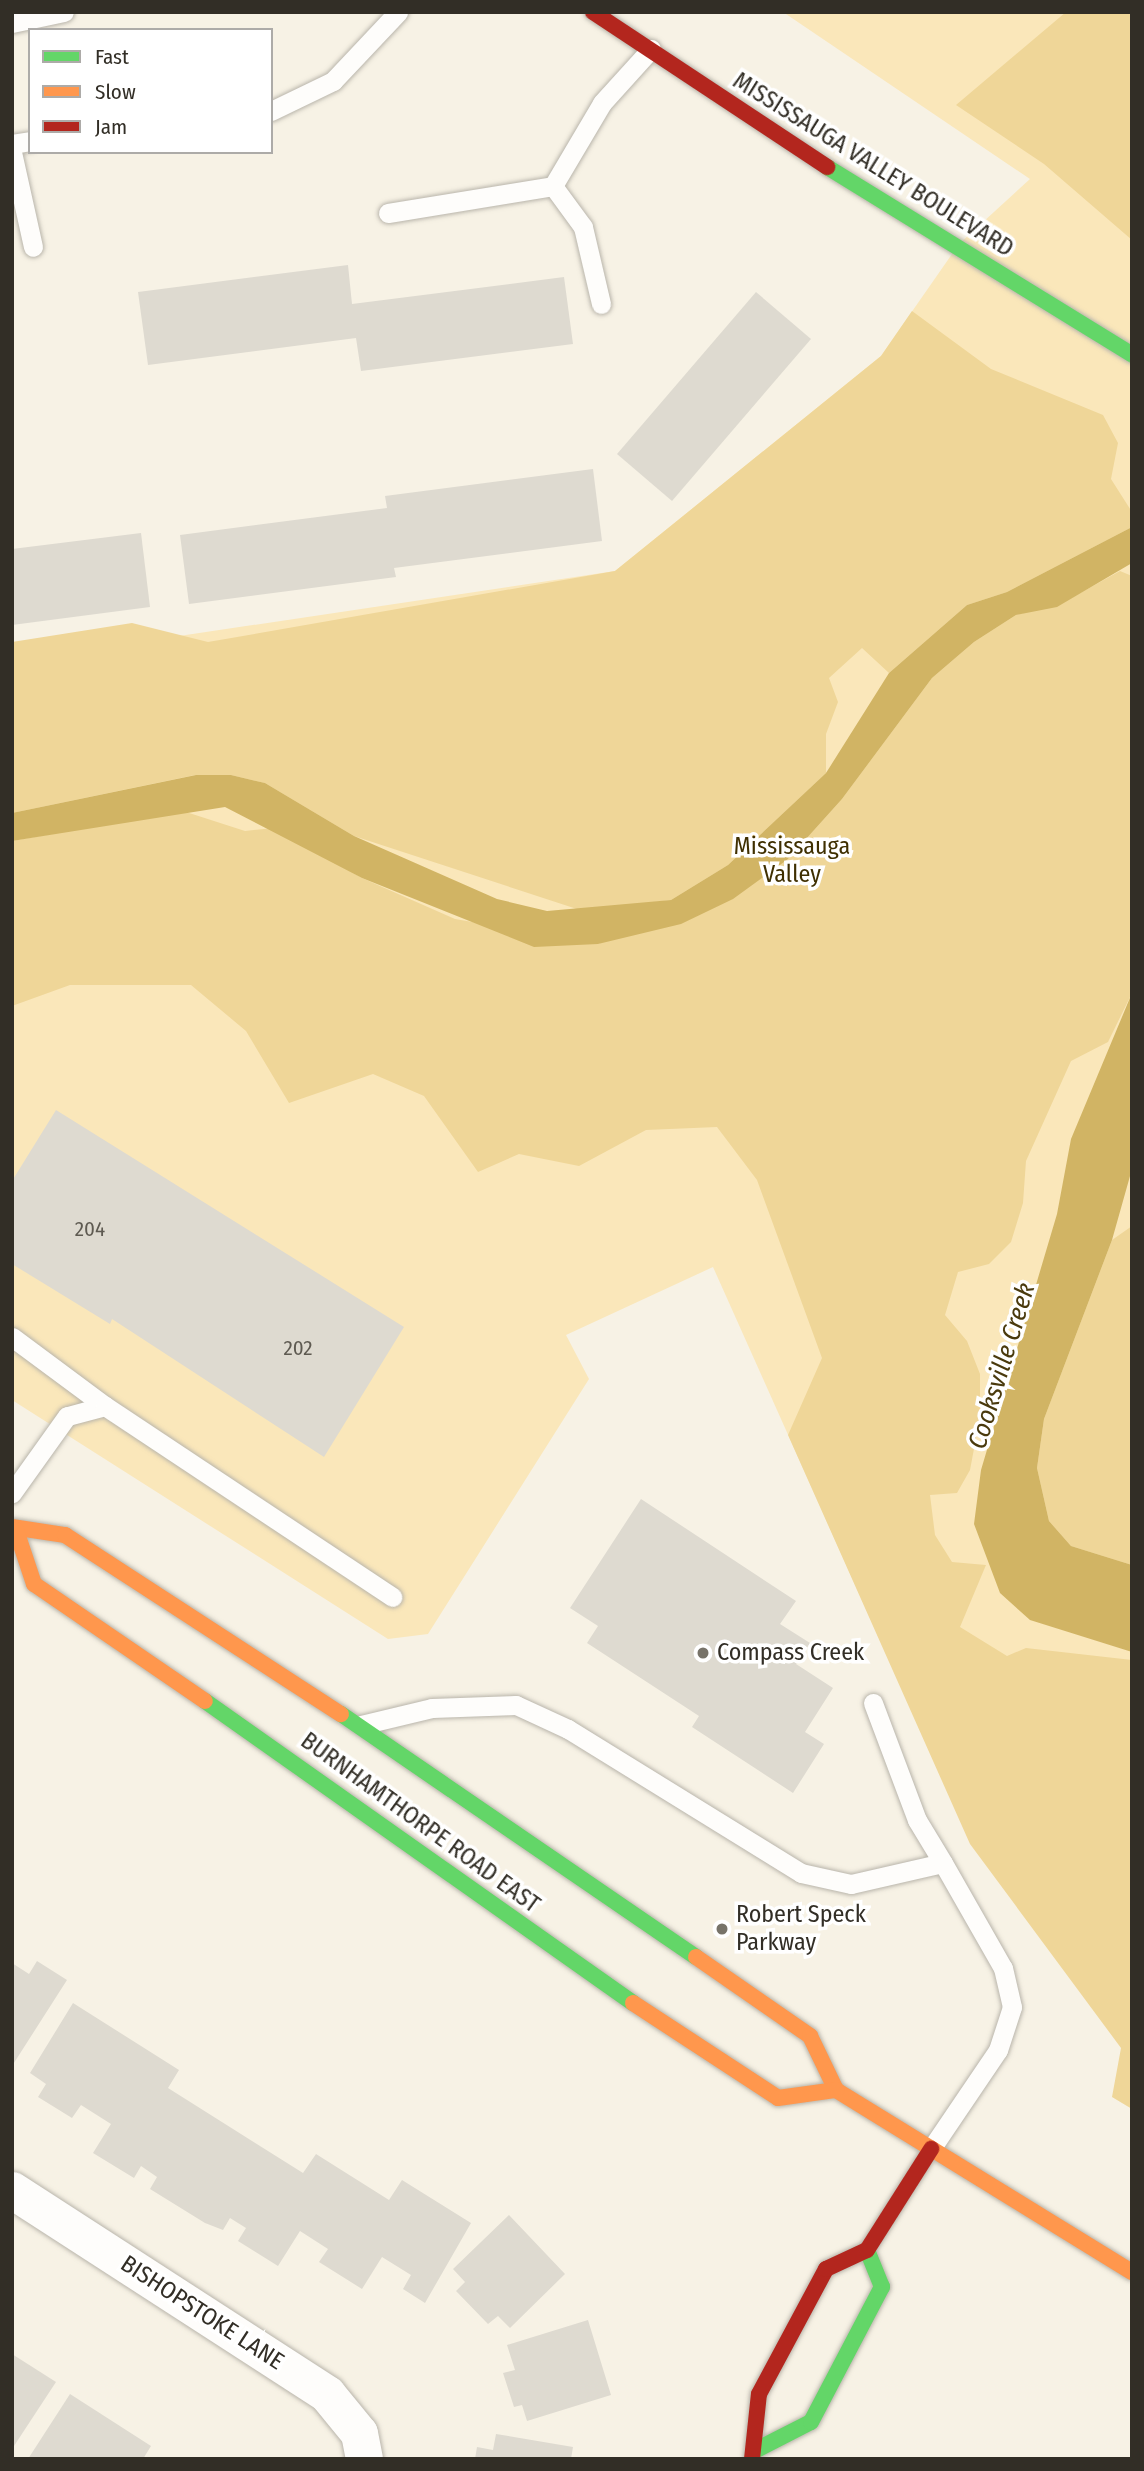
<!DOCTYPE html>
<style>
body{margin:0}
#map{position:relative;width:1144px;height:2471px;overflow:hidden;background:#f7f2e5;font-family:"Fira Sans Condensed",sans-serif}
div>[style]{position:absolute}
[style*='--x']{left:calc(var(--x)*1px);top:calc(var(--y)*1px);width:calc(var(--w)*1px);rotate:calc(var(--a)*1deg)}
.green>*{inset:0;background:#fae7ba}
.forest>*{inset:0;background:#efd698}
.water>*{inset:0;background:#d1b464}
.building>*{inset:0;background:#dedad0}
.roads{filter:drop-shadow(0 0 2px #b9b5ab) drop-shadow(0 0 2px #b9b5ab)}
.lane>*{height:19px;margin:-9.5px;padding:0 9.5px;transform-origin:9.5px;border-radius:9.5px;background:#fefdfb}
.street>*{height:37px;margin:-18.5px;padding:0 18.5px;transform-origin:18.5px;border-radius:18.5px;background:#fefdfb}
.fast>*{height:16px;margin:-8px;padding:0 8px;transform-origin:8px;border-radius:8px;background:#63d668}
.slow>*{height:16px;margin:-8px;padding:0 8px;transform-origin:8px;border-radius:8px;background:#ff974d}
.jam>*{height:16px;margin:-8px;padding:0 8px;transform-origin:8px;border-radius:8px;background:#b3261e}
.dots>*{width:19px;height:19px;translate:-50% -50%;box-sizing:border-box;border:4px solid #fff;border-radius:50%}
span{translate:-50% -50%;white-space:nowrap;text-align:center;line-height:1.15;-webkit-text-stroke:7px #fff;paint-order:stroke}
.number-label{font-size:21px;color:#5e5a51}
.number-label span{-webkit-text-stroke-width:0}
.street-label{font-size:24px;color:#322e26}
.park-label{font-size:24px;color:#3f2f01}
.poi-label{font-size:24px;color:#322e26}
.left{translate:0 -50%;text-align:left}
.water-label{font-size:26px;color:#4a3a0d;font-style:italic}
.frame{position:absolute;inset:0;border:14px solid #322e26;pointer-events:none}
.legend{position:absolute;left:28px;top:28px;width:245px;height:126px;box-sizing:border-box;background:#fff;border:2px solid #adaba8;margin:0;padding:9px 12px;list-style:none;font-size:21px;color:#322e26}
.legend li{display:flex;align-items:center;gap:14px;height:35px}
.legend b{width:35px;border:2px solid #adaba8}
</style>
<div id="map">
<div class="green">
<div style="clip-path:polygon(783px 12px,1132px 12px,1132px 2010px,946px 1788px,713px 1267px,566px 1335px,589px 1379px,428px 1634px,388px 1639px,12px 1400px,12px 661px,615px 571px,881px 356px,959px 244px,1030px 179px)"></div>
</div>
<div class="forest">
<div style="clip-path:polygon(1066px 12px,1132px 12px,1132px 240px,1044px 164px,956px 105px)"></div>
<div style="clip-path:polygon(912px 311px,991px 369px,1103px 415px,1118px 443px,1111px 479px,1132px 512px,1132px 527px,1007px 592px,967px 605px,889px 673px,862px 648px,829px 678px,838px 702px,826px 734px,826px 773px,728px 865px,671px 900px,583px 911px,354px 836px,265px 783px,231px 775px,195px 775px,12px 813px,12px 642px,132px 623px,208px 642px,615px 571px,881px 356px)"></div>
<div style="clip-path:polygon(1120px 571px,1132px 576px,1132px 993px,1108px 1042px,1071px 1061px,1026px 1161px,1023px 1203px,1011px 1242px,989px 1264px,958px 1272px,945px 1315px,967px 1341px,980px 1374px,980px 1417px,970px 1470px,957px 1493px,930px 1495px,935px 1535px,952px 1562px,986px 1565px,960px 1627px,1007px 1656px,1026px 1648px,1132px 1660px,1132px 2109px,1112px 2097px,1121px 2048px,970px 1844px,788px 1435px,822px 1358px,757px 1180px,717px 1127px,646px 1130px,579px 1166px,519px 1154px,478px 1172px,424px 1096px,373px 1074px,289px 1103px,246px 1031px,191px 985px,70px 985px,12px 1006px,12px 841px,183px 811px,245px 831px,274px 828px,362px 878px,455px 919px,598px 944px,788px 859px,842px 799px,932px 678px,974px 642px,1016px 615px,1064px 602px)"></div>
<div style="clip-path:polygon(1132px 1226px,1132px 1565px,1071px 1546px,1049px 1521px,1037px 1468px,1044px 1419px,1112px 1240px)"></div>
</div>
<div class="water">
<div style="clip-path:polygon(1132px 527px,1132px 563px,1057px 607px,1016px 615px,974px 642px,932px 678px,842px 799px,788px 859px,733px 899px,681px 924px,598px 944px,534px 947px,362px 878px,225px 807px,12px 841px,12px 813px,196px 775px,231px 775px,265px 783px,354px 836px,497px 899px,547px 911px,671px 900px,728px 865px,826px 773px,889px 673px,967px 605px,1007px 592px)"></div>
<div style="clip-path:polygon(1132px 993px,1132px 1169px,1112px 1240px,1044px 1419px,1037px 1468px,1049px 1521px,1071px 1546px,1132px 1565px,1132px 1652px,1030px 1620px,1000px 1593px,974px 1524px,981px 1470px,1057px 1214px,1071px 1139px)"></div>
</div>
<div class="building">
<div style="clip-path:polygon(348px 265px,352px 304px,564px 277px,573px 344px,361px 371px,356px 338px,148px 365px,138px 292px)"></div>
<div style="clip-path:polygon(756px 292px,811px 339px,672px 501px,617px 454px)"></div>
<div style="clip-path:polygon(593px 469px,602px 541px,394px 568px,396px 577px,189px 604px,180px 535px,387px 508px,385px 496px)"></div>
<div style="clip-path:polygon(141px 533px,150px 607px,12px 625px,12px 549px)"></div>
<div style="clip-path:polygon(56px 1110px,404px 1327px,324px 1457px,112px 1319px,110px 1324px,12px 1264px,12px 1181px)"></div>
<div style="clip-path:polygon(641px 1499px,796px 1601px,780px 1624px,810px 1643px,796px 1664px,833px 1688px,805px 1732px,824px 1744px,793px 1793px,692px 1727px,699px 1716px,587px 1643px,598px 1626px,570px 1608px)"></div>
<div style="clip-path:polygon(37px 1961px,67px 1980px,12px 2066px,12px 1963px,29px 1974px)"></div>
<div style="clip-path:polygon(73px 2003px,179px 2070px,168px 2088px,303px 2173px,316px 2154px,389px 2200px,402px 2180px,471px 2223px,425px 2303px,403px 2289px,411px 2275px,382px 2257px,362px 2289px,319px 2262px,328px 2249px,300px 2231px,278px 2266px,238px 2241px,246px 2228px,230px 2218px,223px 2230px,205px 2223px,150px 2189px,157px 2177px,141px 2166px,134px 2178px,93px 2153px,111px 2124px,81px 2105px,72px 2118px,38px 2097px,46px 2084px,30px 2073px)"></div>
<div style="clip-path:polygon(509px 2215px,565px 2274px,510px 2328px,498px 2316px,488px 2324px,456px 2291px,465px 2282px,453px 2269px)"></div>
<div style="clip-path:polygon(588px 2320px,611px 2395px,527px 2421px,522px 2405px,514px 2407px,503px 2373px,515px 2370px,507px 2345px)"></div>
<div style="clip-path:polygon(12px 2354px,56px 2382px,12px 2449px)"></div>
<div style="clip-path:polygon(70px 2394px,151px 2446px,143px 2459px,28px 2459px)"></div>
<div style="clip-path:polygon(496px 2434px,573px 2447px,571px 2459px,475px 2459px,477px 2447px,493px 2450px)"></div>
</div>
<div class="roads">
<div class="lane">
<div style="--x:12;--y:23;--w:53;--a:-11.9"></div>
<div style="--x:271;--y:111;--w:69;--a:-25.8"></div>
<div style="--x:333;--y:81;--w:95;--a:-46.7"></div>
<div style="--x:12;--y:144;--w:18;--a:-9"></div>
<div style="--x:12;--y:152;--w:97;--a:77.5"></div>
<div style="--x:553;--y:186;--w:96;--a:-59.4"></div>
<div style="--x:602;--y:103;--w:73;--a:-47.8"></div>
<div style="--x:388;--y:213;--w:167;--a:-9.3"></div>
<div style="--x:553;--y:186;--w:51;--a:53.8"></div>
<div style="--x:583;--y:227;--w:79;--a:76.8"></div>
<div style="--x:12;--y:1337;--w:116;--a:36.6"></div>
<div style="--x:105;--y:1406;--w:39;--a:165"></div>
<div style="--x:67;--y:1416;--w:95;--a:125.5"></div>
<div style="--x:105;--y:1406;--w:345;--a:33.6"></div>
<div style="--x:873;--y:1703;--w:125;--a:69.4"></div>
<div style="--x:917;--y:1820;--w:50;--a:58.8"></div>
<div style="--x:361;--y:1725;--w:73;--a:-13.5"></div>
<div style="--x:432;--y:1708;--w:84;--a:-2"></div>
<div style="--x:516;--y:1705;--w:57;--a:24.8"></div>
<div style="--x:568;--y:1729;--w:274;--a:31.7"></div>
<div style="--x:801;--y:1873;--w:51;--a:12.4"></div>
<div style="--x:851;--y:1884;--w:94;--a:-12.9"></div>
<div style="--x:943;--y:1863;--w:121;--a:60.3"></div>
<div style="--x:1003;--y:1968;--w:40;--a:77"></div>
<div style="--x:1012;--y:2007;--w:45;--a:108"></div>
<div style="--x:998;--y:2050;--w:120;--a:124.1"></div>
</div>
<div class="street">
<div style="--x:12;--y:2190;--w:375;--a:32.9"></div>
<div style="--x:327;--y:2394;--w:50;--a:50.6"></div>
<div style="--x:359;--y:2433;--w:26;--a:79"></div>
</div>
<div class="fast">
<div style="--x:827;--y:167;--w:358;--a:31.6"></div>
<div style="--x:205;--y:1701;--w:524;--a:35.21"></div>
<div style="--x:341;--y:1714;--w:430;--a:34.4"></div>
<div style="--x:758;--y:2449;--w:59;--a:-27"></div>
<div style="--x:811;--y:2422;--w:153;--a:-62.3"></div>
<div style="--x:882;--y:2287;--w:40;--a:-112"></div>
</div>
<div class="slow">
<div style="--x:12;--y:1527;--w:54;--a:8.6"></div>
<div style="--x:65;--y:1535;--w:329;--a:33"></div>
<div style="--x:16;--y:1530;--w:57;--a:71.6"></div>
<div style="--x:34;--y:1584;--w:207;--a:34.4"></div>
<div style="--x:696;--y:1957;--w:139;--a:34.7"></div>
<div style="--x:810;--y:2036;--w:60;--a:64.3"></div>
<div style="--x:836;--y:2090;--w:347;--a:31.6"></div>
<div style="--x:633;--y:2003;--w:173;--a:33.2"></div>
<div style="--x:778;--y:2098;--w:59;--a:-7.9"></div>
</div>
<div class="jam">
<div style="--x:593;--y:12;--w:281;--a:33.5"></div>
<div style="--x:752;--y:2459;--w:65;--a:-83.9"></div>
<div style="--x:759;--y:2394;--w:142;--a:-61.8"></div>
<div style="--x:826;--y:2269;--w:45;--a:-24.9"></div>
<div style="--x:867;--y:2250;--w:120;--a:-57.6"></div>
</div>
</div>
<div class="dots">
<div style="left:703px;top:1653px;background:#777369"></div>
<div style="left:722px;top:1929px;background:#777369"></div>
</div>
<div class="number-label">
<span style="left:90px;top:1229px">204</span>
<span style="left:298px;top:1348px">202</span>
</div>
<div class="street-label">
<span style="left:873px;top:165px;rotate:32deg">MISSISSAUGA VALLEY BOULEVARD</span>
<span style="left:420px;top:1823px;rotate:36deg">BURNHAMTHORPE ROAD EAST</span>
<span style="left:202px;top:2313px;rotate:33deg">BISHOPSTOKE LANE</span>
</div>
<div class="park-label">
<span style="left:792px;top:861px">Mississauga<br>Valley</span>
</div>
<div class="poi-label">
<span class="left" style="left:717px;top:1653px">Compass Creek</span>
<span class="left" style="left:736px;top:1929px">Robert Speck<br>Parkway</span>
</div>
<div class="water-label">
<span style="left:1002px;top:1366px;rotate:-73deg">Cooksville Creek</span>
</div>
<div class="frame"></div>
<ul class="legend">
<li><b style="height:9px;background:#63d668"></b>Fast</li>
<li><b style="height:9px;background:#ff974d"></b>Slow</li>
<li><b style="height:9px;background:#b3261e"></b>Jam</li>
</ul>
</div>
